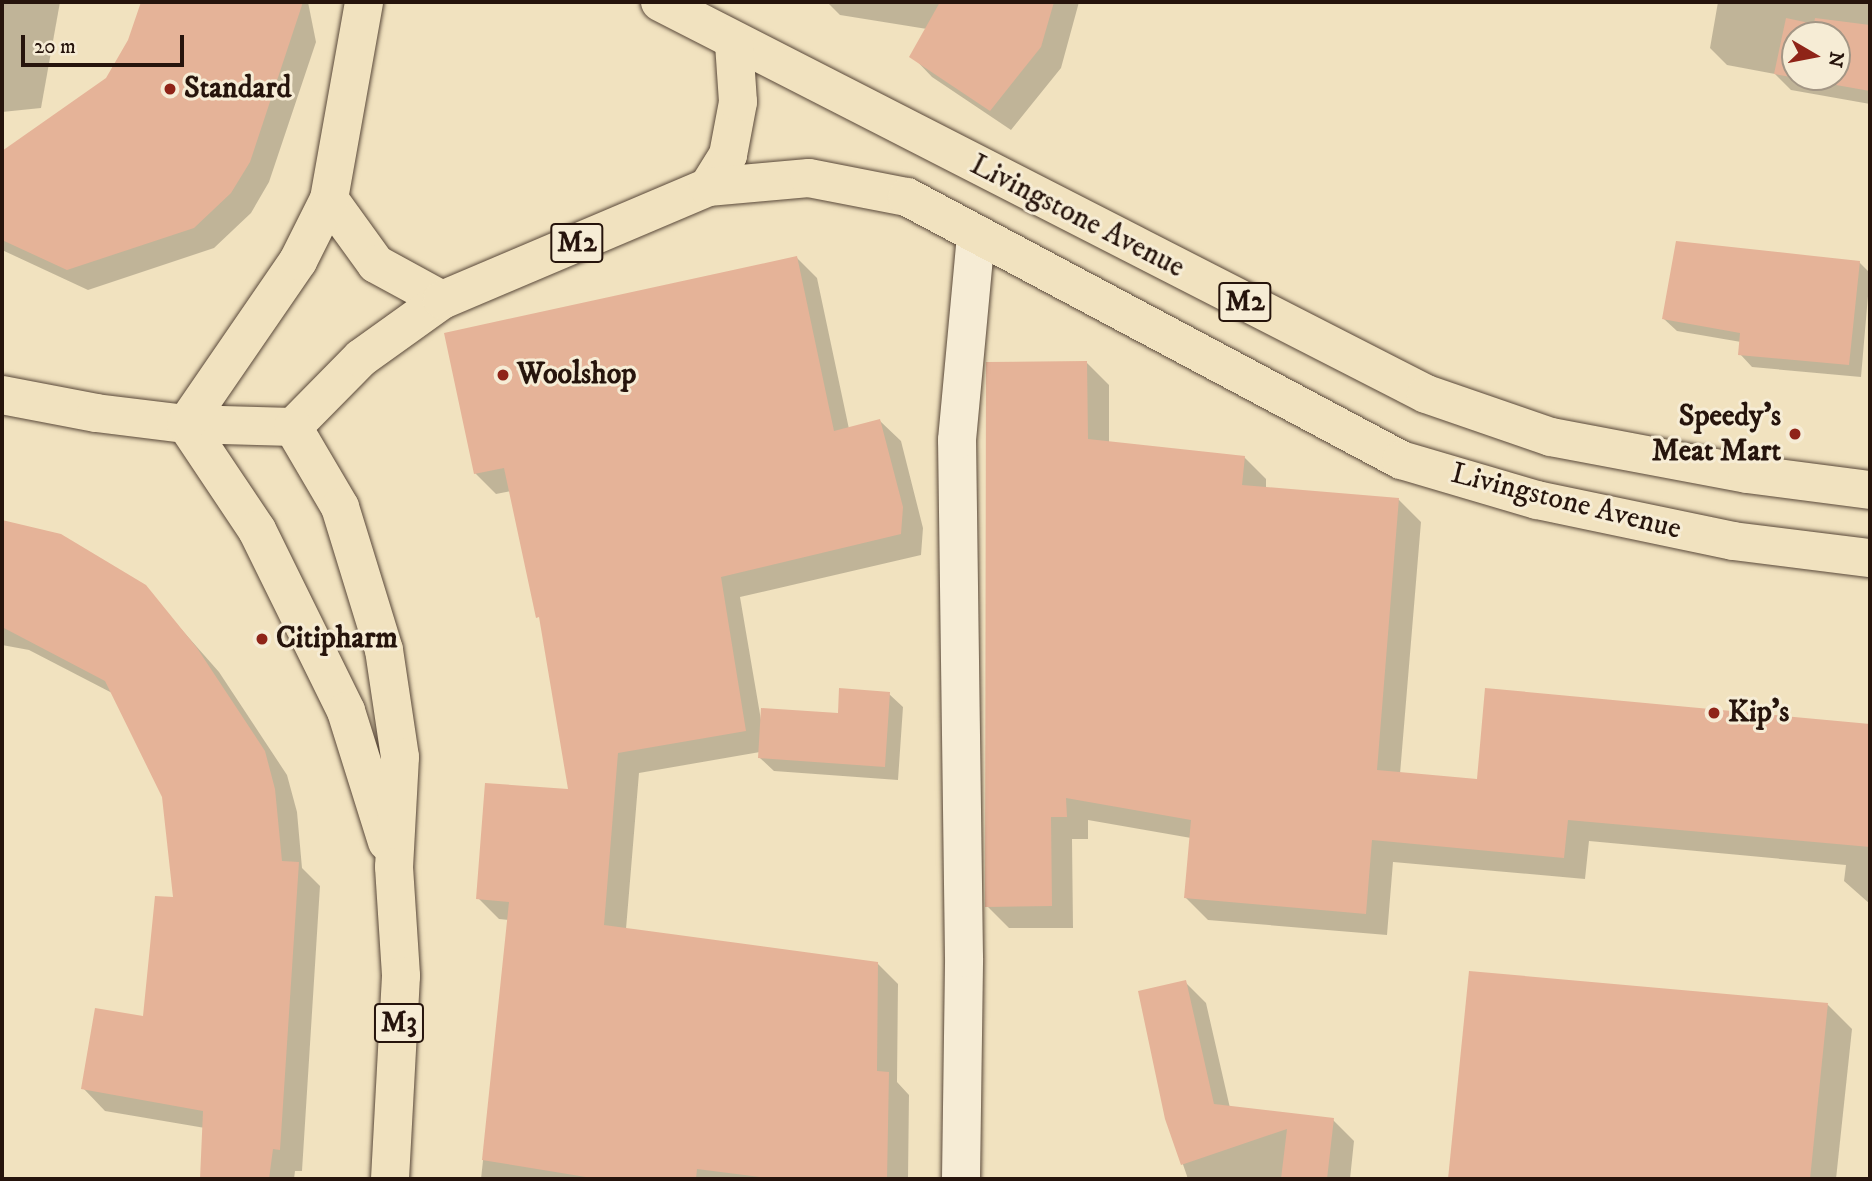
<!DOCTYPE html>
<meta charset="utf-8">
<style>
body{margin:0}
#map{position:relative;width:1872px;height:1181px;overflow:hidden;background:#f1e2bf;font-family:"IM FELL DW Pica",serif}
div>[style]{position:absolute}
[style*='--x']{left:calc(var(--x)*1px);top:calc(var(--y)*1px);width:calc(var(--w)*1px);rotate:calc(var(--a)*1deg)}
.shadow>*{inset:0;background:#0003}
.building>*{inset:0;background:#e5b398}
.roads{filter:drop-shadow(0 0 2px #594839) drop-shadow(0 0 2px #594839)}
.minor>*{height:38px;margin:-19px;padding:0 19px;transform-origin:19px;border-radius:19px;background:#f6ecd5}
.highway>*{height:38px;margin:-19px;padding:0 19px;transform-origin:19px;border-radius:19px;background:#f1e2bf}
.dots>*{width:19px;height:19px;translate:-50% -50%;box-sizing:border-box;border:4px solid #f6ecd5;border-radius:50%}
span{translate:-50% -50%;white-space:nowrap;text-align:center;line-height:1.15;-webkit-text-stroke:6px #f6ecd5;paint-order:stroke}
.shield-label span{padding:2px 5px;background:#f6ecd5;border:2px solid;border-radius:5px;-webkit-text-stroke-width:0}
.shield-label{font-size:28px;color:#26140c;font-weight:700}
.poi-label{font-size:30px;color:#26140c;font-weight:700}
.left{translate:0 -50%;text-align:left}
.right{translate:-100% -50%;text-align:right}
.street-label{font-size:30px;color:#26140c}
.frame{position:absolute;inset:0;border:4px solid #26140c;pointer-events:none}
.north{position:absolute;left:1781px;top:21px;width:70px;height:70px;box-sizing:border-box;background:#f6ecd5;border:2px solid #a39685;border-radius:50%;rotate:100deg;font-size:19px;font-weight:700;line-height:28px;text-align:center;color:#26140c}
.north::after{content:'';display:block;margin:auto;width:24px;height:32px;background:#8f2418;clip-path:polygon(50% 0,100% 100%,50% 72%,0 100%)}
.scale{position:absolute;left:21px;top:35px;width:163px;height:32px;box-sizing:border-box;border:4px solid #26140c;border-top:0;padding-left:9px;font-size:21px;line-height:24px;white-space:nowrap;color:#26140c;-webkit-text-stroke:5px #f6ecd5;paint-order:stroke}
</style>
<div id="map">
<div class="shadow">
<div style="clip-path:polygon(2px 2px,60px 2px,41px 108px,2px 112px)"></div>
<div style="clip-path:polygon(143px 2px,308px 2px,316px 42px,269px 182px,251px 213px,214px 248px,88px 290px,2px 250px,2px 153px,107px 79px,129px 40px)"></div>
<div style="clip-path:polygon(827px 2px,1079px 2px,1061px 68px,1011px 130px,932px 77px,912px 56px,927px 29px,840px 15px)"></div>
<div style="clip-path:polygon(evenodd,1718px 2px,1870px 2px,1870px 104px,1791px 90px,1775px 74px,1727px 65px,1710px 48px,1718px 2px,1795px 35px,1837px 35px,1837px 77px,1795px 77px,1795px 35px)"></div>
<div style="clip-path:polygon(797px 258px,817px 278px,849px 429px,880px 421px,901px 441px,923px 528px,921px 555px,740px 597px,761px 720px,839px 715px,889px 694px,903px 707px,898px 780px,774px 771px,760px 758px,760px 752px,639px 773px,626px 929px,878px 964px,898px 984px,897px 1082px,909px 1095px,908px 1179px,481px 1179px,509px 920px,499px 919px,478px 898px,570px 791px,542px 622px,511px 491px,496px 494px,475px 473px)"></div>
<div style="clip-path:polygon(1859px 262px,1870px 273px,1861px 377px,1752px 367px,1740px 354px,1741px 342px,1677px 331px,1664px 319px)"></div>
<div style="clip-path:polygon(1087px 363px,1109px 385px,1109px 443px,1244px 457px,1266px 479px,1266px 489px,1399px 500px,1421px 522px,1400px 774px,1478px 781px,1487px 690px,1870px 725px,1870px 904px,1844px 881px,1846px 865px,1589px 841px,1585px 879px,1393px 862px,1387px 935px,1208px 920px,1186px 898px,1191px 838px,1088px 820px,1088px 839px,1072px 839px,1073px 928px,1009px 928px,987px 906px)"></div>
<div style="clip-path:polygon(2px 522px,60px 536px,144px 587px,219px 672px,287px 775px,297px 812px,302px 868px,320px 886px,302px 1171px,295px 1171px,294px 1179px,202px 1179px,205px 1128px,105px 1111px,83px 1088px,144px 1018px,175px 899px,164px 796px,114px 694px,29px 650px,2px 645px)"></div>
<div style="clip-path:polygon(1471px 973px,1828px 1005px,1852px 1029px,1836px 1179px,1450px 1179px)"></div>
<div style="clip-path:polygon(1185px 982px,1206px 1003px,1230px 1108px,1333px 1120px,1354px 1141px,1350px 1179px,1188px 1179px,1167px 1118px)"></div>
</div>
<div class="building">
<div style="clip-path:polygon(141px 2px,303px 2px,250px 162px,231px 193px,194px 228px,67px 270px,2px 240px,2px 151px,106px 78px,128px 40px)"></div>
<div style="clip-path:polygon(940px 2px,1054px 2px,1041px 47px,990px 111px,909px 57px)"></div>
<div style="clip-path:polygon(evenodd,1786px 18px,1814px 24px,1815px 18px,1870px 25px,1870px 91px,1774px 74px,1786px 18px,1795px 35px,1837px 35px,1837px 77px,1795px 77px,1795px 35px)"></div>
<div style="clip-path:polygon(1676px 241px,1860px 261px,1849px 365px,1738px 355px,1740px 333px,1662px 319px)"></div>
<div style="clip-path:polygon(797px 256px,834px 431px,880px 419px,903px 507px,901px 534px,721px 577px,746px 731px,618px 753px,604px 925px,878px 962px,877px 1071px,889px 1072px,887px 1179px,777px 1179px,697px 1169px,696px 1179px,598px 1179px,482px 1160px,509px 902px,476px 899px,485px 783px,568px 789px,539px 617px,536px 618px,504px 468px,474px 474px,444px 333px)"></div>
<div style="clip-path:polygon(1087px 361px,1088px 439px,1245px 456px,1242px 485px,1399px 498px,1377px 770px,1477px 779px,1485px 688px,1870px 724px,1870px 847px,1568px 820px,1564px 858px,1372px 840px,1366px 914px,1184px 898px,1191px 820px,1066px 798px,1067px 817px,1051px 817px,1052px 906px,985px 907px,986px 362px)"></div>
<div style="clip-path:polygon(2px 520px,61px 534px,146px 585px,197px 648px,265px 751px,275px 789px,282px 861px,299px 862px,280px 1150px,273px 1149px,269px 1179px,200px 1179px,203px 1111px,81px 1089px,95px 1008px,143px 1016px,155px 896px,173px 897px,162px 797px,105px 681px,2px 627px)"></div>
<div style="clip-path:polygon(839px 688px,890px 692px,885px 767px,758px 758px,761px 708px,838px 713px)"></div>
<div style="clip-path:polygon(1469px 971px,1828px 1003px,1810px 1179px,1448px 1179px)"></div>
<div style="clip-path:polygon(1186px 980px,1214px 1104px,1334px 1118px,1327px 1179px,1281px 1179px,1287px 1129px,1181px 1165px,1165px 1119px,1138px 991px)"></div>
</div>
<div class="roads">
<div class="minor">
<div style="--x:961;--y:1179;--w:221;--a:-89.2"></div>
<div style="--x:964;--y:958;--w:518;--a:-90.77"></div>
<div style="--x:957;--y:440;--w:207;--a:-84.7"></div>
</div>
<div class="highway">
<div style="--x:660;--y:2;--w:860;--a:27.1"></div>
<div style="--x:1426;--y:394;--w:132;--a:19"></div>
<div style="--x:1551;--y:437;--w:199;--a:10.7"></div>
<div style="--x:1747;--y:474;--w:124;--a:7.4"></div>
<div style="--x:708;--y:187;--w:38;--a:-58"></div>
<div style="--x:728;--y:155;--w:54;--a:-79.3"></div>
<div style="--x:738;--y:102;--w:59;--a:-93.9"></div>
<div style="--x:329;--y:199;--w:80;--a:54.1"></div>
<div style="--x:376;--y:264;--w:75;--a:28.6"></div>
<div style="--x:2;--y:395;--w:96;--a:10.8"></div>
<div style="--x:96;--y:413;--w:91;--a:7"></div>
<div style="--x:186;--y:424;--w:107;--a:1.6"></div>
<div style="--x:293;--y:427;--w:97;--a:-45.4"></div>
<div style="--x:361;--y:358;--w:100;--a:-35.6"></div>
<div style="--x:442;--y:300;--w:289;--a:-23"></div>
<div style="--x:708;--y:187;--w:101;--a:-5.1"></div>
<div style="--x:809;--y:178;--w:100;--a:11"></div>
<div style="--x:907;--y:197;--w:560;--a:28.03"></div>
<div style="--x:1401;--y:460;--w:142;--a:16.4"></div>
<div style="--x:1537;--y:500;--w:200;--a:11.8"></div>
<div style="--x:1733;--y:541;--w:138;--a:7.1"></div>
<div style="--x:186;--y:424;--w:128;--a:56.2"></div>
<div style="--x:257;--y:530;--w:202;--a:63.8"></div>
<div style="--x:346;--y:711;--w:137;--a:72.6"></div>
<div style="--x:186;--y:424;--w:198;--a:-55.5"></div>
<div style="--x:298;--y:261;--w:69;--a:-63.4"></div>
<div style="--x:329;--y:199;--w:200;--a:-79.9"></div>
<div style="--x:293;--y:427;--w:93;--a:59.6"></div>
<div style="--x:340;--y:507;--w:150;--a:72.9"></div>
<div style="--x:384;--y:650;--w:108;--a:81.5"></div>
<div style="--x:400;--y:757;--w:110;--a:93.1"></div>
<div style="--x:394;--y:867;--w:109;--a:86.3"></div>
<div style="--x:401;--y:976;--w:203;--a:93.1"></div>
</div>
</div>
<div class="dots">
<div style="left:170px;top:89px;background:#8f2418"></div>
<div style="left:503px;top:375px;background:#8f2418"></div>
<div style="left:1795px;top:434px;background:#8f2418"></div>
<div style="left:262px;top:639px;background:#8f2418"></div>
<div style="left:1714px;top:713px;background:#8f2418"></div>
</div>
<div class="shield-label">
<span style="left:577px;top:243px">M2</span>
<span style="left:1245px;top:302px">M2</span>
<span style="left:399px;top:1023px">M3</span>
</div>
<div class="poi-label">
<span class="left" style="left:184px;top:89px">Standard</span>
<span class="left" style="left:517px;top:375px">Woolshop</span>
<span class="right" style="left:1781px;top:434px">Speedy's<br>Meat Mart</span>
<span class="left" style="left:276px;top:639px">Citipharm</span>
<span class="left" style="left:1728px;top:713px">Kip’s</span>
</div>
<div class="street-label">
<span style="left:1077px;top:217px;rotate:27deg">Livingstone Avenue</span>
<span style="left:1566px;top:502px;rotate:14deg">Livingstone Avenue</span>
</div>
<div class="frame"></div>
<div class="north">N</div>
<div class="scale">20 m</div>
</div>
